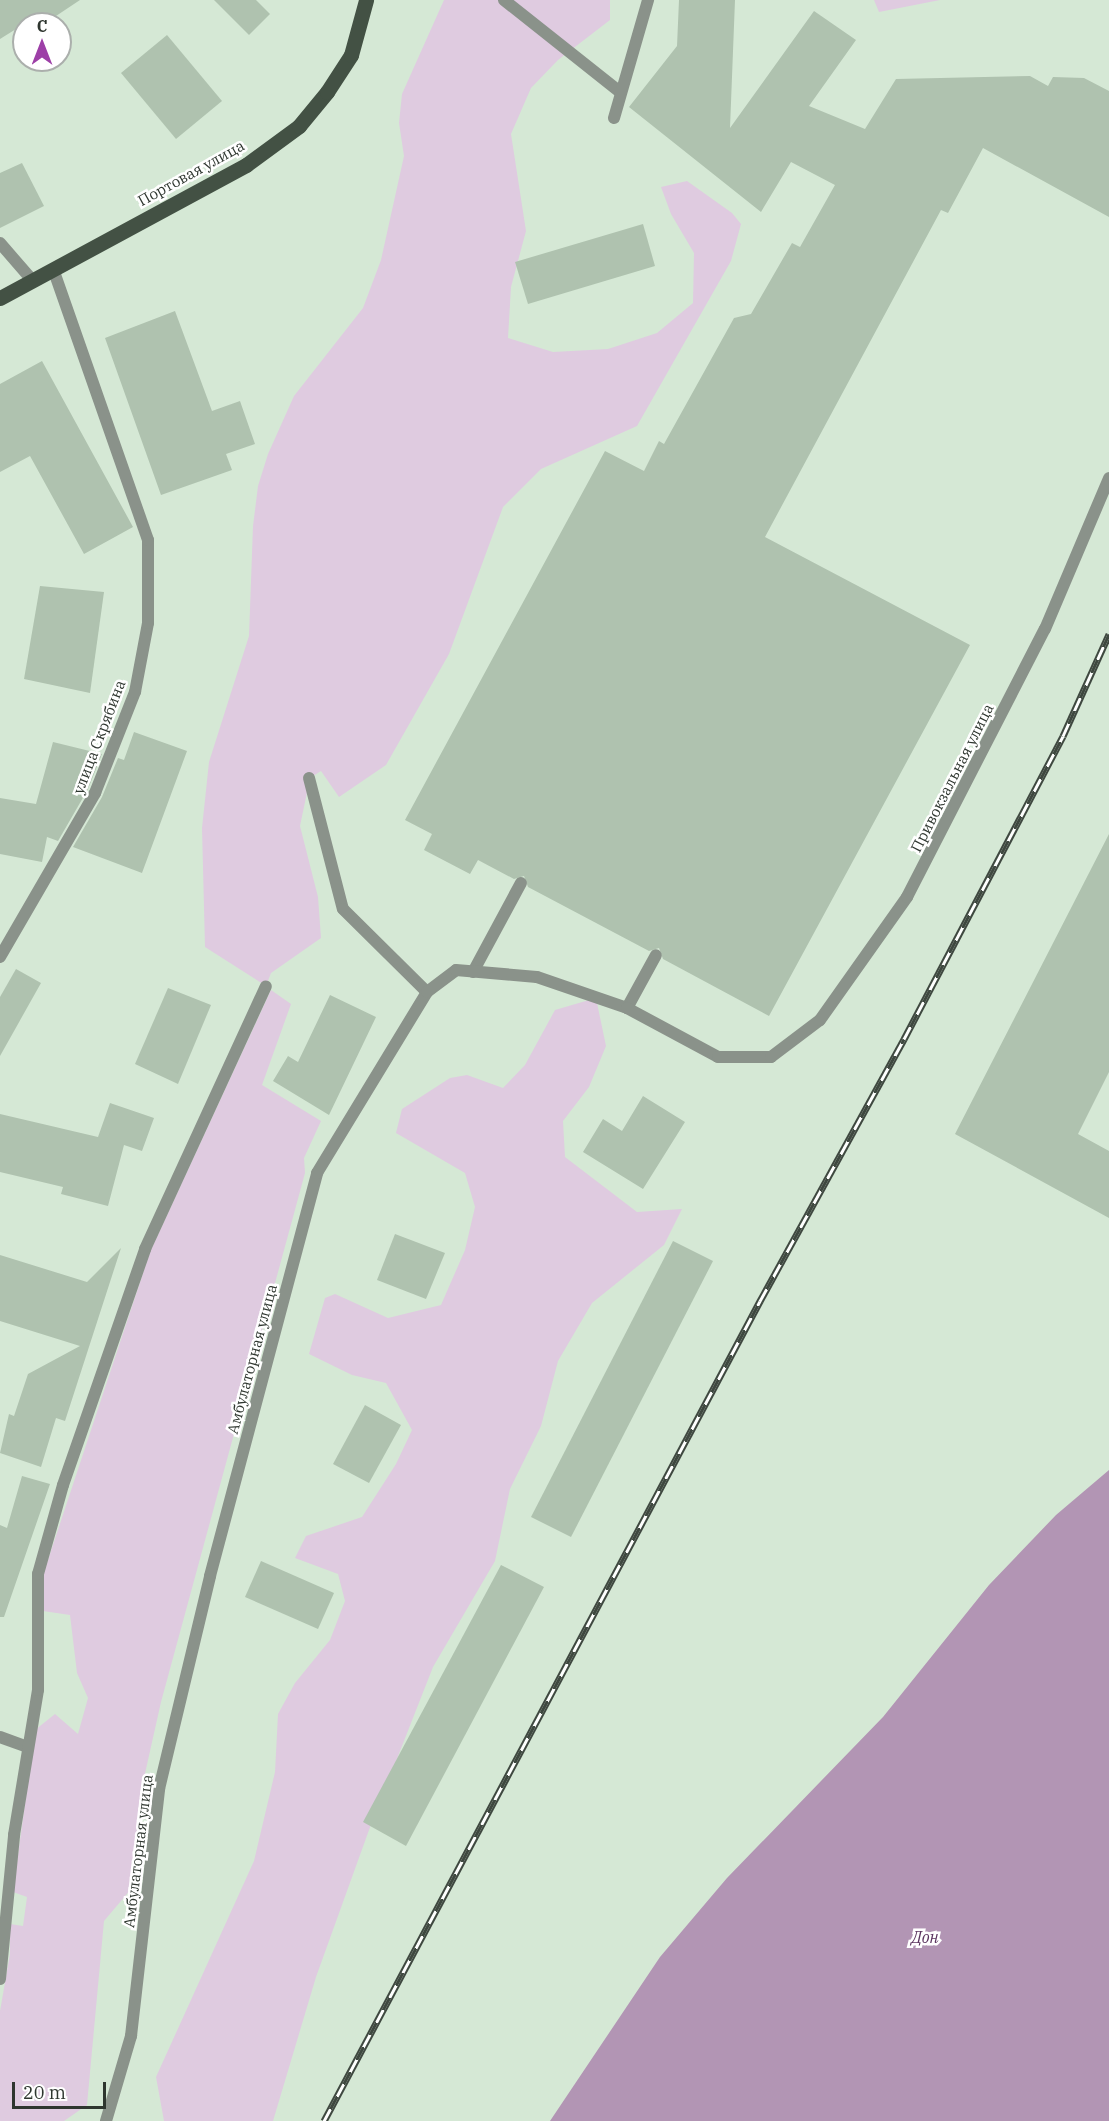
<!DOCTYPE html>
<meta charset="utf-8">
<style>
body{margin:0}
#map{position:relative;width:1109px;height:2121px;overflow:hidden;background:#d5e8d5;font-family:"IBM Plex Serif",serif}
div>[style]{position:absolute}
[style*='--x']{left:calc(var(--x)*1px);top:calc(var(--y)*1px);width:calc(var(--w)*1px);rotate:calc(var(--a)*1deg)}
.green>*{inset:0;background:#dfcbe0}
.water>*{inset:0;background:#b295b4}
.building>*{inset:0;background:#afc2af}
.service>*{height:12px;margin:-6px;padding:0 6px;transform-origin:6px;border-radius:6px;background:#8a928a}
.minor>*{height:12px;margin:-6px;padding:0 6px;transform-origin:6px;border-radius:6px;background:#8a928a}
.primary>*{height:15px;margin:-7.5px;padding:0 7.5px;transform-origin:7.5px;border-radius:7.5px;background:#435144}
.rail>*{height:7px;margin-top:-3.5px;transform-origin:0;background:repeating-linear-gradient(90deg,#fff 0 14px,#3f4840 0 28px);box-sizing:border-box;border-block:2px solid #3f4840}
span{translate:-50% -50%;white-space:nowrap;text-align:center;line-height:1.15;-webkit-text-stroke:5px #fff;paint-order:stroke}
.street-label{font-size:15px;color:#2e362f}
.water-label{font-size:16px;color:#5c3560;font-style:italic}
.north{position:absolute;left:12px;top:12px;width:60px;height:60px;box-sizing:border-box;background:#fff;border:2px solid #abafac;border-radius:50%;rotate:0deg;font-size:16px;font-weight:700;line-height:24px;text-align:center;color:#2e362f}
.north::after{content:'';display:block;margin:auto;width:21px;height:27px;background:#9d3fa7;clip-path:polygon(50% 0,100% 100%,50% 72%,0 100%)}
.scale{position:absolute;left:12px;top:2082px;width:94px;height:27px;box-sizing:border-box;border:3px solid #2e362f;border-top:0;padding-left:8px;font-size:18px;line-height:21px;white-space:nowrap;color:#2e362f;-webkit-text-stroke:4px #fff;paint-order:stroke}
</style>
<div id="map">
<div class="green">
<div style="clip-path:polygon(444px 0,610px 0,610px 20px,558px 60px,531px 88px,511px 134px,526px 231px,511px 287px,508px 338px,553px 352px,608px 349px,657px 333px,693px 303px,694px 253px,671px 214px,661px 187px,687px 181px,732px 213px,741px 224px,731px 261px,637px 426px,541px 469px,503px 507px,449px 654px,386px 765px,339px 797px,321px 771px,310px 778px,300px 826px,318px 897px,321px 938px,271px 973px,266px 986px,205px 947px,202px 828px,209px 762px,249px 636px,253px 526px,258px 486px,268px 454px,294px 396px,363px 308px,381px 260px,404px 156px,399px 123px,402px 94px)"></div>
<div style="clip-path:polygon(874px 0,940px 0,879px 12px)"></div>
<div style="clip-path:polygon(271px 990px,291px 1004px,262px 1085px,321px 1121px,304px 1158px,305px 1173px,161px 1702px,142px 1787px,132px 1888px,104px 1921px,87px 2105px,64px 2121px,0 2121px,0 2011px,10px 1954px,10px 1924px,23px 1926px,27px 1897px,13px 1892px,35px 1730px,55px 1714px,78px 1734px,88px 1698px,77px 1673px,70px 1615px,43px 1611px,43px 1575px,150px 1252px)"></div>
<div style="clip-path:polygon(596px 998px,606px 1046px,589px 1087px,563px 1121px,565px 1157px,637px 1212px,682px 1209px,664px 1245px,592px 1303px,558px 1361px,541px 1426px,510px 1489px,495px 1561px,433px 1667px,369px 1830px,316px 1977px,273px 2121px,164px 2121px,156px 2077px,254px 1861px,275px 1772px,278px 1714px,295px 1683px,330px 1640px,345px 1601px,338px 1574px,295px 1558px,306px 1536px,362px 1517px,396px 1464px,412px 1430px,386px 1383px,352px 1375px,309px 1354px,325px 1298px,335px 1294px,388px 1318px,441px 1305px,465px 1250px,475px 1207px,465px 1173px,396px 1133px,402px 1109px,450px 1078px,467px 1075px,503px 1088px,525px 1065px,555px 1010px)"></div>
</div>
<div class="water">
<div style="clip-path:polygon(1109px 1470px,1109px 2121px,550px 2121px,660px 1957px,727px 1878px,883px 1717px,989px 1585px,1056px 1515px)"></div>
</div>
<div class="building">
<div style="clip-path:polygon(0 0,80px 0,44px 24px,24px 24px,22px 38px,16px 29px,0 39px)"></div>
<div style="clip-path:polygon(214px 0,256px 0,270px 14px,249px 35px)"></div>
<div style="clip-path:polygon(679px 0,735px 0,730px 128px,814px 11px,856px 40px,809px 106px,865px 129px,896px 79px,1030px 76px,1048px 86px,1053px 77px,1084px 78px,1109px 91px,1109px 217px,983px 148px,948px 213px,941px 210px,765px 537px,970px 645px,769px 1016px,663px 959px,659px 948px,649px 951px,528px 887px,524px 876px,514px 879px,478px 860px,470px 874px,424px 850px,432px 834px,405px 820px,605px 451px,644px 471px,659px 441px,664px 444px,734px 318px,751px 314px,792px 243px,800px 247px,835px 185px,791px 162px,761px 212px,629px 107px,677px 46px)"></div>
<div style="clip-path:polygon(167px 35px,222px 101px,176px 139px,121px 73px)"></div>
<div style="clip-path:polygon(22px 163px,44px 206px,0 228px,0 173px)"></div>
<div style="clip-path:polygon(643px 224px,655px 266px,528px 304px,515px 262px)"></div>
<div style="clip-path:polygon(175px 311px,212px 411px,240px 401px,255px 444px,226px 454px,232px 470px,161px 495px,105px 338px)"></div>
<div style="clip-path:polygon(42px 361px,133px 527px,84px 554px,30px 456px,0 472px,0 384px)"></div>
<div style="clip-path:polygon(40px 586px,104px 592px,90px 693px,24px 679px)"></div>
<div style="clip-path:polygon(134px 732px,187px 751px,142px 873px,73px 847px,102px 797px,118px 758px,124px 760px)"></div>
<div style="clip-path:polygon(53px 742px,102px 754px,88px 789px,58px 841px,47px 837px,42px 862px,0 854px,0 798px,36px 804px)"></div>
<div style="clip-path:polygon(1109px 834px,1109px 1072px,1078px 1134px,1109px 1151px,1109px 1218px,955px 1134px)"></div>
<div style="clip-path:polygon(16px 969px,41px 983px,0 1056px,0 997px)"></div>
<div style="clip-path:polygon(168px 988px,211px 1005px,178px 1084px,135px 1064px)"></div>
<div style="clip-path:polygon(330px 995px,376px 1017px,329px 1115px,273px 1081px,288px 1056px,298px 1062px)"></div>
<div style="clip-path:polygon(643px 1096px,685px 1122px,643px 1189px,583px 1152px,603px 1119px,622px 1131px)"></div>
<div style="clip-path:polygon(110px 1103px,154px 1118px,142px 1151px,124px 1145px,108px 1206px,61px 1194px,63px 1187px,0 1172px,0 1114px,98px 1137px)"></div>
<div style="clip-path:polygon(395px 1234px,445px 1253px,426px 1299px,377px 1280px)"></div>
<div style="clip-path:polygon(673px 1241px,713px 1261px,571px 1537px,531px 1517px)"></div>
<div style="clip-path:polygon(121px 1248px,65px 1421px,56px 1418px,41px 1467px,0 1453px,9px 1414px,14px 1416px,28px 1374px,80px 1346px,0 1321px,0 1255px,87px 1282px)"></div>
<div style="clip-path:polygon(365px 1405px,401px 1425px,369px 1483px,333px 1464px)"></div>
<div style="clip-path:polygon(22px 1476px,50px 1484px,4px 1617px,0 1617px,0 1525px,7px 1528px)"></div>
<div style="clip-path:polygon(261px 1561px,334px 1593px,318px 1629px,245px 1597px)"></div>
<div style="clip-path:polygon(501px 1565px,544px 1587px,406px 1846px,363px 1822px)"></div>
</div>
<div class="service">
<div style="--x:504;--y:0;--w:148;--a:38.4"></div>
<div style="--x:473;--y:972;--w:101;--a:-61.7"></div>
<div style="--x:627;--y:1008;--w:60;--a:-61.3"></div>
</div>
<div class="minor">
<div style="--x:614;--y:118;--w:123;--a:-73.9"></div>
<div style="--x:0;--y:243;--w:49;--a:49.1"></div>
<div style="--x:309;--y:778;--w:135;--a:75.5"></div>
<div style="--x:343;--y:909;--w:118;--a:44.7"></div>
<div style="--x:0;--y:957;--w:190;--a:-59.9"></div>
<div style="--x:95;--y:793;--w:109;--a:-68.4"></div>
<div style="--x:135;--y:692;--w:70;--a:-79.3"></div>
<div style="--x:148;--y:623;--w:83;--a:-90"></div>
<div style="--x:148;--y:540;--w:287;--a:-109.3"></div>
<div style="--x:0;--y:1737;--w:29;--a:20"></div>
<div style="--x:0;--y:1979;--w:145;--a:-84.4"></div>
<div style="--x:14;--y:1835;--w:147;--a:-80.6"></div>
<div style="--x:38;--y:1690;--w:116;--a:-90"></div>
<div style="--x:38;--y:1574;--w:92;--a:-74.3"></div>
<div style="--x:63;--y:1485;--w:250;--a:-70.8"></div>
<div style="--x:145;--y:1249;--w:289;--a:-65.3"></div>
<div style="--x:106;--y:2121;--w:89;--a:-73.6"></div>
<div style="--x:131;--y:2036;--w:249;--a:-83.5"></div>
<div style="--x:159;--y:1789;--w:219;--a:-76.5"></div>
<div style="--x:210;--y:1576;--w:417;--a:-75.1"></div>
<div style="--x:317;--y:1173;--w:212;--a:-58.7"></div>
<div style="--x:427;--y:992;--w:36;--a:-37"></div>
<div style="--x:456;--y:970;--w:81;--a:4.9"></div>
<div style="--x:537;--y:977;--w:95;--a:19"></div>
<div style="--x:627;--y:1008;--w:103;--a:28.3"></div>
<div style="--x:718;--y:1057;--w:53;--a:0"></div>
<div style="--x:771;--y:1057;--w:61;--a:-37.1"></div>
<div style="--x:820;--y:1020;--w:151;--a:-54.7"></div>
<div style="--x:907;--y:897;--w:301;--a:-62.8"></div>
<div style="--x:1045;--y:629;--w:164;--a:-67"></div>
</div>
<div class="primary">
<div style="--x:0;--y:298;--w:280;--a:-28.4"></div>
<div style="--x:246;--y:165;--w:66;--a:-36.3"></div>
<div style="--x:299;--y:126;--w:44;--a:-50.5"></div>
<div style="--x:327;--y:92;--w:44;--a:-57"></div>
<div style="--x:351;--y:55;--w:57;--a:-74.7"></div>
</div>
<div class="rail">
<div style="--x:324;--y:2121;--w:929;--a:-62"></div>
<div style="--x:760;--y:1301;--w:299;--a:-61.2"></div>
<div style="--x:904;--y:1039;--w:342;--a:-62.3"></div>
<div style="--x:1063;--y:736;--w:112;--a:-65.7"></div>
</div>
<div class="street-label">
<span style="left:191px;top:173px;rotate:-29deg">Портовая улица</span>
<span style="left:99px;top:737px;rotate:-69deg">улица Скрябина</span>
<span style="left:952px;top:778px;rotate:-63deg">Привокзальная улица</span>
<span style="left:252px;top:1359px;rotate:-75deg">Амбулаторная улица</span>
<span style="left:138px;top:1851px;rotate:-83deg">Амбулаторная улица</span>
</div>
<div class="water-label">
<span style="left:925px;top:1937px">Дон</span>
</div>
<div class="north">С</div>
<div class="scale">20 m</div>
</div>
